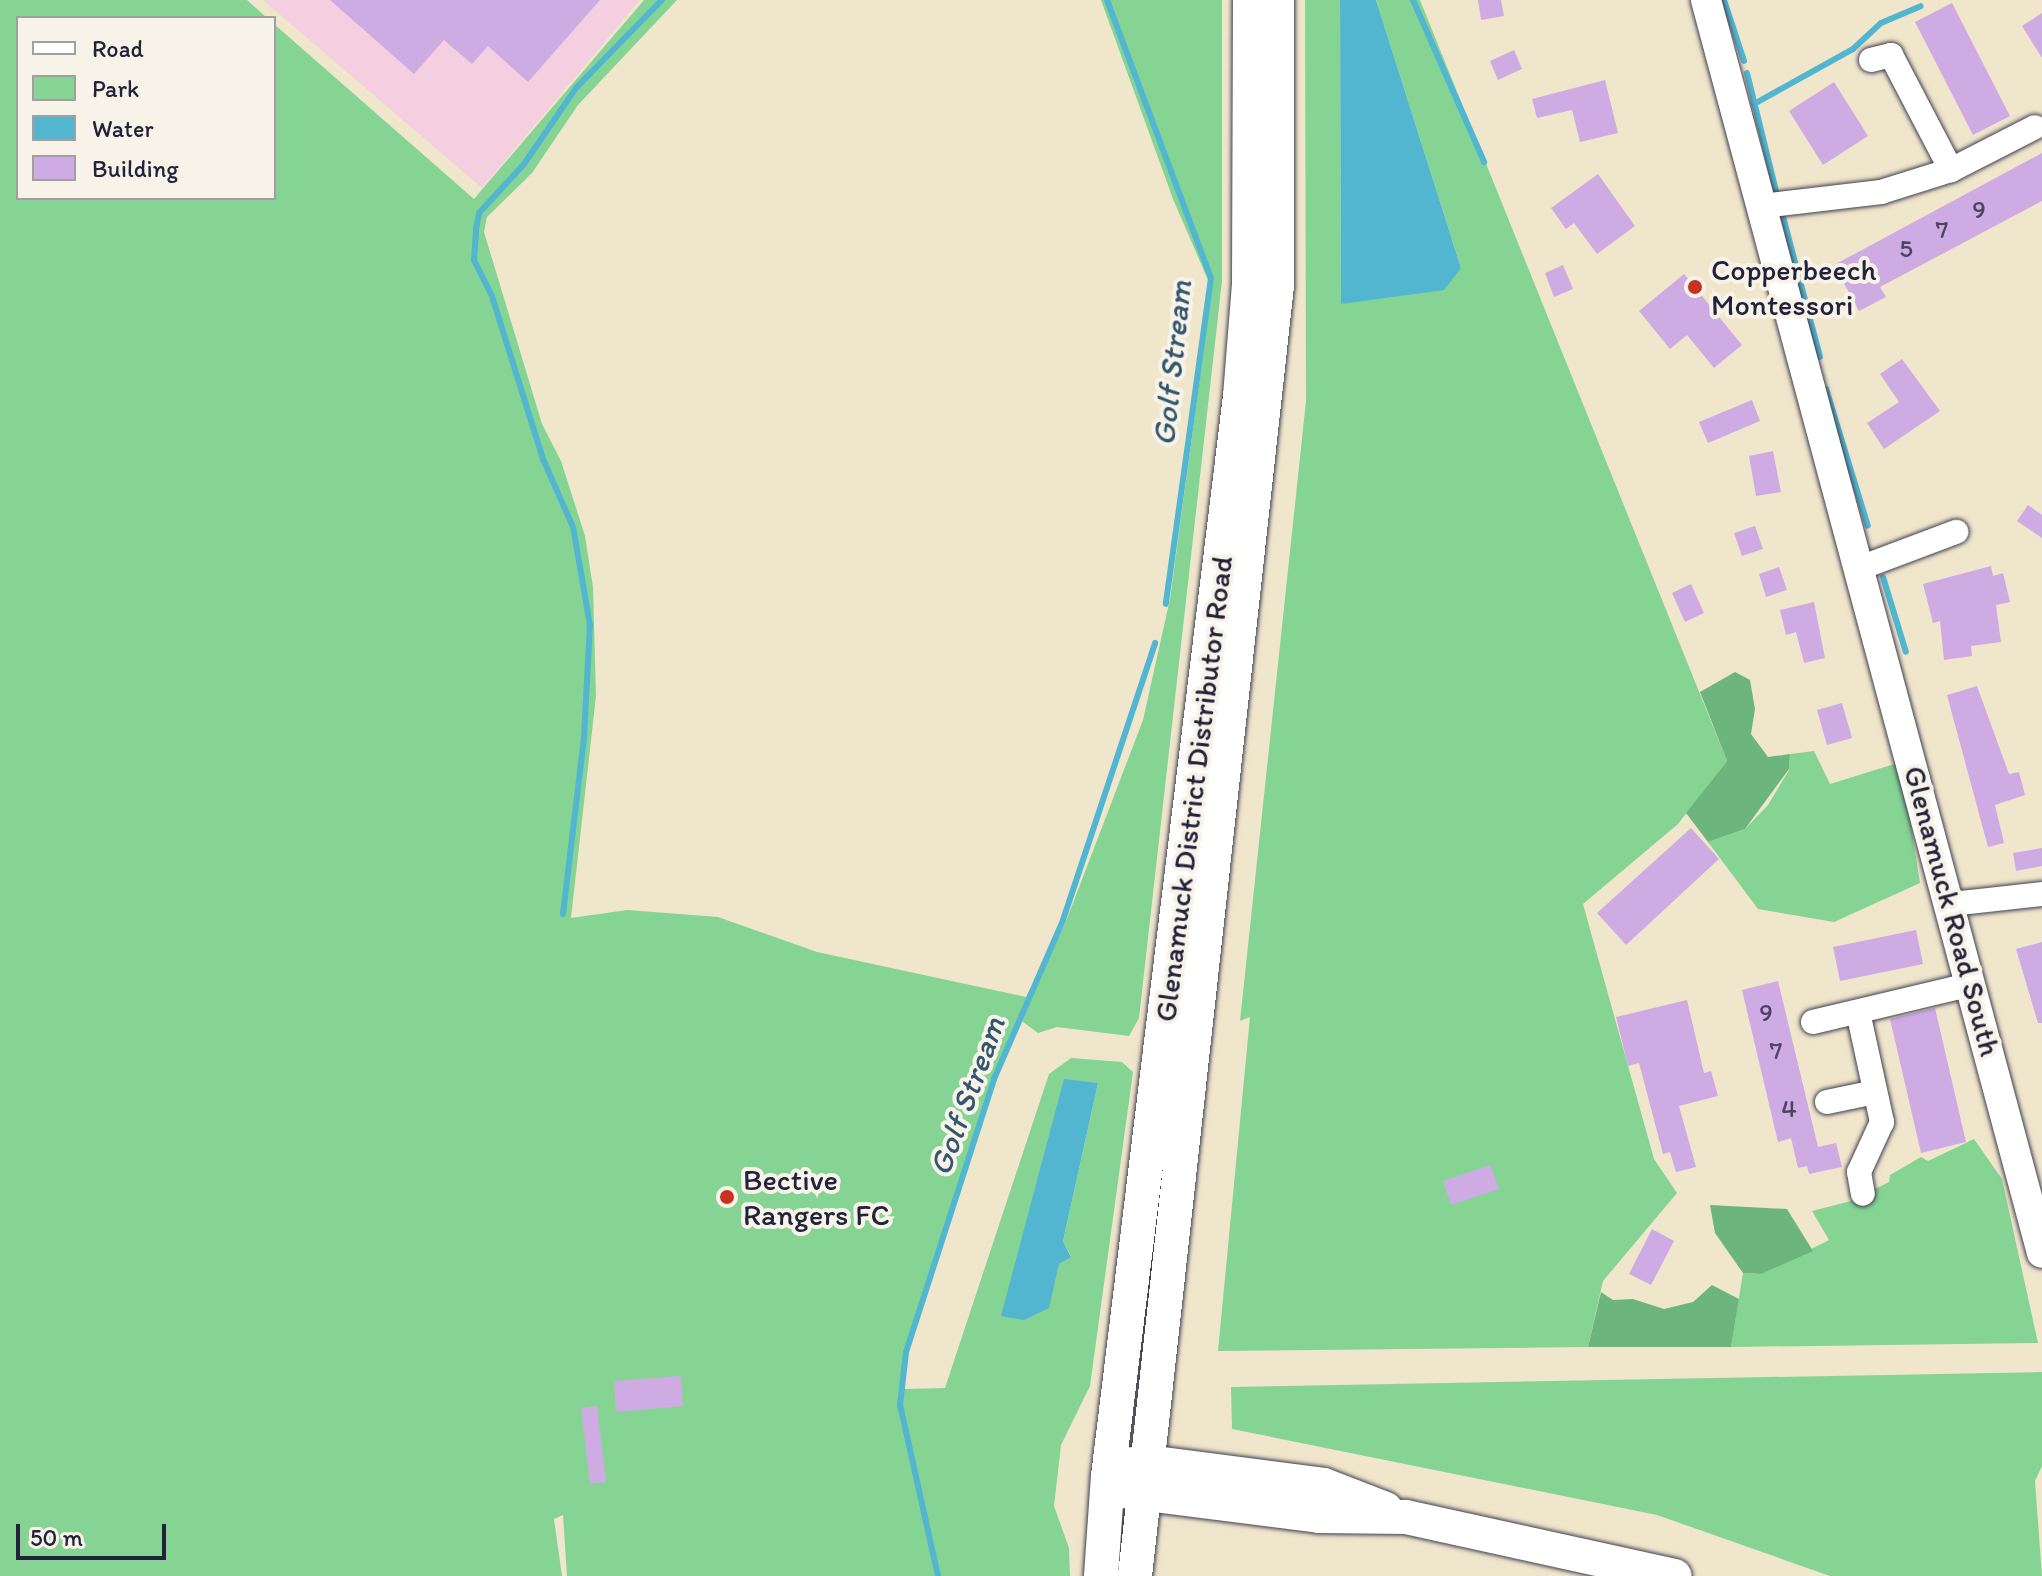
<!DOCTYPE html>
<style>
body{margin:0}
#map{position:relative;width:2042px;height:1576px;overflow:hidden;background:#f0e6cc;font-family:Itim,sans-serif}
div>[style]{position:absolute}
[style*='--x']{left:calc(var(--x)*1px);top:calc(var(--y)*1px);width:calc(var(--w)*1px);rotate:calc(var(--a)*1deg)}
.built>*{inset:0;background:#f3cfdf}
.green>*{inset:0;background:#85d494}
.forest>*{inset:0;background:#6cb67e}
.water>*{inset:0;background:#52b6d0}
.stream>*{height:6px;margin:-3px;padding:0 3px;transform-origin:3px;border-radius:3px;background:#52b6d0}
.building>*{inset:0;background:#cfabe4}
.roads{filter:drop-shadow(0 0 2px #413f51) drop-shadow(0 0 2px #413f51)}
.minor>*{height:24px;margin:-12px;padding:0 12px;transform-origin:12px;border-radius:12px;background:#fff}
.tertiary>*{height:30px;margin:-15px;padding:0 15px;transform-origin:15px;border-radius:15px;background:#fff}
.secondary>*{height:34px;margin:-17px;padding:0 17px;transform-origin:17px;border-radius:17px;background:#fff}
.dots>*{width:22px;height:22px;translate:-50% -50%;box-sizing:border-box;border:4px solid #f7f3e8;border-radius:50%}
span{translate:-50% -50%;white-space:nowrap;text-align:center;line-height:1.15;-webkit-text-stroke:8px #f7f3e8;paint-order:stroke}
.number-label{font-size:26px;color:#4d4465}
.number-label span{-webkit-text-stroke-width:0}
.poi-label{font-size:30px;color:#22223b}
.left{translate:0 -50%;text-align:left}
.street-label{font-size:30px;color:#22223b}
.water-label{font-size:32px;color:#33566f;font-style:italic}
.legend{position:absolute;left:16px;top:16px;width:260px;height:184px;box-sizing:border-box;background:#f7f3e8;border:2px solid #a29fa3;margin:0;padding:10px 14px;list-style:none;font-size:24px;color:#22223b}
.legend li{display:flex;align-items:center;gap:16px;height:40px}
.legend b{width:40px;border:2px solid #a29fa3}
.scale{position:absolute;left:16px;top:1524px;width:150px;height:36px;box-sizing:border-box;border:4px solid #22223b;border-top:0;padding-left:10px;font-size:24px;line-height:28px;white-space:nowrap;color:#22223b;-webkit-text-stroke:6px #f7f3e8;paint-order:stroke}
</style>
<div id="map">
<div class="built">
<div style="clip-path:polygon(263px 0,640px 0,482px 188px)"></div>
</div>
<div class="green">
<div style="clip-path:polygon(evenodd,0 0,247px 0,267px 18px,18px 18px,18px 198px,274px 198px,274px 24px,474px 199px,644px 0,677px 0,578px 105px,532px 173px,487px 217px,484px 232px,542px 424px,561px 461px,585px 536px,593px 587px,596px 696px,571px 918px,627px 910px,718px 917px,817px 952px,1026px 997px,1065px 924px,1143px 720px,1170px 599px,1213px 281px,1208px 280px,1173px 199px,1101px 0,1222px 0,1222px 281px,1139px 1018px,1129px 1036px,1057px 1027px,1038px 1033px,1019px 1019px,994px 1079px,906px 1352px,902px 1389px,945px 1388px,1049px 1074px,1071px 1058px,1122px 1062px,1133px 1072px,1090px 1386px,1061px 1445px,1054px 1506px,1069px 1548px,1070px 1576px,567px 1576px,563px 1515px,554px 1519px,562px 1576px,0 1576px,0 0,1064px 1080px,1098px 1083px,1063px 1241px,1071px 1256px,1059px 1264px,1064px 1080px)"></div>
<div style="clip-path:polygon(1305px 0,1340px 0,1341px 304px,1461px 268px,1376px 0,1420px 0,1727px 761px,1678px 824px,1583px 904px,1654px 1159px,1677px 1193px,1603px 1281px,1588px 1347px,1218px 1351px,1250px 1017px,1240px 1021px,1306px 401px)"></div>
<div style="clip-path:polygon(1814px 751px,1830px 784px,1901px 762px,1920px 883px,1834px 922px,1758px 909px,1708px 842px,1745px 829px,1768px 805px,1789px 770px,1790px 754px)"></div>
<div style="clip-path:polygon(1974px 1139px,2002px 1179px,2038px 1343px,1731px 1347px,1743px 1273px,1761px 1274px,1829px 1240px,1812px 1211px,1851px 1201px,1889px 1182px,1890px 1175px,1921px 1157px,1928px 1161px)"></div>
<div style="clip-path:polygon(2042px 1372px,2042px 1466px,2035px 1481px,2042px 1576px,1830px 1576px,1657px 1515px,1232px 1429px,1231px 1387px)"></div>
</div>
<div class="forest">
<div style="clip-path:polygon(1735px 672px,1750px 680px,1755px 709px,1751px 734px,1768px 757px,1790px 754px,1789px 769px,1745px 829px,1708px 842px,1686px 813px,1727px 761px,1700px 692px)"></div>
<div style="clip-path:polygon(1710px 1205px,1787px 1209px,1813px 1251px,1761px 1274px,1743px 1273px,1715px 1233px)"></div>
<div style="clip-path:polygon(1712px 1285px,1739px 1299px,1731px 1347px,1588px 1347px,1601px 1292px,1613px 1300px,1633px 1299px,1664px 1309px,1693px 1302px)"></div>
</div>
<div class="water">
<div style="clip-path:polygon(1340px 0,1376px 0,1461px 268px,1444px 290px,1341px 304px)"></div>
<div style="clip-path:polygon(1064px 1079px,1098px 1083px,1063px 1241px,1071px 1257px,1059px 1264px,1049px 1308px,1024px 1320px,1001px 1316px)"></div>
</div>
<div class="stream">
<div style="--x:1107;--y:0;--w:297;--a:69.5"></div>
<div style="--x:1211;--y:278;--w:329;--a:97.9"></div>
<div style="--x:1413;--y:0;--w:177;--a:66.3"></div>
<div style="--x:1724;--y:0;--w:64;--a:71.8"></div>
<div style="--x:1747;--y:73;--w:130;--a:76.2"></div>
<div style="--x:1754;--y:104;--w:113;--a:-29.1"></div>
<div style="--x:1853;--y:49;--w:38;--a:-43"></div>
<div style="--x:1881;--y:23;--w:43;--a:-23"></div>
<div style="--x:1781;--y:209;--w:153;--a:75.2"></div>
<div style="--x:1826;--y:389;--w:143;--a:73"></div>
<div style="--x:1883;--y:577;--w:78;--a:73"></div>
<div style="--x:563;--y:914;--w:177;--a:-83.2"></div>
<div style="--x:584;--y:738;--w:113;--a:-87"></div>
<div style="--x:590;--y:625;--w:99;--a:-99.8"></div>
<div style="--x:573;--y:527;--w:74;--a:-113.8"></div>
<div style="--x:543;--y:459;--w:171;--a:-107.4"></div>
<div style="--x:492;--y:296;--w:40;--a:-116.6"></div>
<div style="--x:474;--y:260;--w:31;--a:-86"></div>
<div style="--x:476;--y:229;--w:16;--a:-79"></div>
<div style="--x:479;--y:213;--w:67;--a:-47.4"></div>
<div style="--x:524;--y:164;--w:92;--a:-55.6"></div>
<div style="--x:576;--y:88;--w:123;--a:-45.7"></div>
<div style="--x:938;--y:1576;--w:175;--a:-102.5"></div>
<div style="--x:900;--y:1405;--w:53;--a:-83.5"></div>
<div style="--x:906;--y:1352;--w:287;--a:-72.1"></div>
<div style="--x:994;--y:1079;--w:173;--a:-66.5"></div>
<div style="--x:1063;--y:920;--w:292;--a:-71.6"></div>
</div>
<div class="building">
<div style="clip-path:polygon(330px 0,600px 0,528px 82px,488px 46px,472px 64px,444px 40px,414px 74px)"></div>
<div style="clip-path:polygon(1478px 0,1501px 0,1504px 16px,1481px 20px)"></div>
<div style="clip-path:polygon(1952px 3px,2010px 116px,1973px 135px,1915px 22px)"></div>
<div style="clip-path:polygon(2042px 13px,2042px 58px,2022px 26px)"></div>
<div style="clip-path:polygon(1514px 50px,1522px 69px,1498px 80px,1490px 61px)"></div>
<div style="clip-path:polygon(1605px 80px,1618px 133px,1580px 142px,1572px 110px,1537px 118px,1532px 99px)"></div>
<div style="clip-path:polygon(1834px 82px,1868px 136px,1823px 165px,1789px 111px)"></div>
<div style="clip-path:polygon(2042px 153px,2042px 201px,1880px 287px,1886px 297px,1859px 311px,1834px 265px)"></div>
<div style="clip-path:polygon(1598px 174px,1635px 226px,1597px 254px,1574px 223px,1566px 229px,1551px 208px)"></div>
<div style="clip-path:polygon(1563px 265px,1573px 289px,1554px 297px,1545px 273px)"></div>
<div style="clip-path:polygon(1684px 274px,1742px 345px,1714px 368px,1687px 335px,1670px 349px,1639px 311px)"></div>
<div style="clip-path:polygon(1902px 359px,1940px 411px,1884px 449px,1867px 423px,1899px 402px,1880px 374px)"></div>
<div style="clip-path:polygon(1752px 400px,1760px 421px,1708px 443px,1699px 422px)"></div>
<div style="clip-path:polygon(1773px 451px,1781px 492px,1756px 496px,1749px 456px)"></div>
<div style="clip-path:polygon(2028px 505px,2042px 515px,2042px 538px,2017px 521px)"></div>
<div style="clip-path:polygon(1755px 526px,1763px 549px,1742px 556px,1734px 533px)"></div>
<div style="clip-path:polygon(1991px 566px,1993px 576px,2003px 573px,2010px 602px,1996px 605px,2001px 642px,1971px 646px,1972px 656px,1944px 660px,1940px 621px,1933px 623px,1923px 584px)"></div>
<div style="clip-path:polygon(1779px 567px,1787px 590px,1766px 597px,1759px 574px)"></div>
<div style="clip-path:polygon(1691px 584px,1704px 613px,1685px 622px,1672px 593px)"></div>
<div style="clip-path:polygon(1814px 602px,1825px 658px,1804px 663px,1796px 632px,1786px 635px,1780px 610px)"></div>
<div style="clip-path:polygon(1977px 686px,2009px 774px,2019px 772px,2025px 795px,1995px 805px,2004px 843px,1988px 847px,1947px 695px)"></div>
<div style="clip-path:polygon(1842px 703px,1852px 738px,1827px 745px,1817px 710px)"></div>
<div style="clip-path:polygon(1691px 828px,1719px 859px,1626px 945px,1597px 913px)"></div>
<div style="clip-path:polygon(2042px 848px,2042px 866px,2016px 871px,2013px 853px)"></div>
<div style="clip-path:polygon(1916px 930px,1923px 964px,1840px 981px,1833px 947px)"></div>
<div style="clip-path:polygon(2042px 942px,2042px 1023px,2038px 1023px,2016px 949px)"></div>
<div style="clip-path:polygon(1778px 981px,1818px 1147px,1836px 1143px,1842px 1167px,1809px 1174px,1807px 1166px,1798px 1168px,1791px 1138px,1778px 1142px,1742px 990px)"></div>
<div style="clip-path:polygon(1687px 1000px,1704px 1073px,1711px 1071px,1718px 1096px,1679px 1106px,1696px 1167px,1676px 1172px,1670px 1152px,1663px 1154px,1639px 1063px,1628px 1066px,1616px 1017px)"></div>
<div style="clip-path:polygon(1935px 1008px,1966px 1142px,1921px 1153px,1890px 1019px)"></div>
<div style="clip-path:polygon(1490px 1165px,1499px 1189px,1451px 1205px,1443px 1181px)"></div>
<div style="clip-path:polygon(1652px 1229px,1674px 1241px,1651px 1285px,1629px 1274px)"></div>
<div style="clip-path:polygon(681px 1376px,683px 1406px,616px 1412px,614px 1381px)"></div>
<div style="clip-path:polygon(597px 1406px,606px 1482px,590px 1484px,581px 1408px)"></div>
</div>
<div class="roads">
<div class="minor">
<div style="--x:1871;--y:60;--w:21;--a:-14"></div>
<div style="--x:1891;--y:55;--w:130;--a:62.4"></div>
<div style="--x:1762;--y:206;--w:120;--a:-6.7"></div>
<div style="--x:1881;--y:192;--w:73;--a:-17.4"></div>
<div style="--x:1951;--y:170;--w:94;--a:-27.1"></div>
<div style="--x:1860;--y:568;--w:103;--a:-20.6"></div>
<div style="--x:1951;--y:904;--w:92;--a:-6.3"></div>
<div style="--x:1858;--y:1012;--w:113;--a:77.7"></div>
<div style="--x:1882;--y:1122;--w:55;--a:114.7"></div>
<div style="--x:1859;--y:1172;--w:22;--a:80"></div>
<div style="--x:1813;--y:1022;--w:163;--a:-13.4"></div>
<div style="--x:1827;--y:1102;--w:49;--a:-11.8"></div>
</div>
<div class="tertiary">
<div style="--x:1706;--y:0;--w:1297;--a:74.99"></div>
</div>
<div class="secondary">
<div style="--x:1125;--y:1465;--w:23;--a:-7"></div>
<div style="--x:1148;--y:1462;--w:177;--a:7.4"></div>
<div style="--x:1324;--y:1485;--w:66;--a:21.2"></div>
<div style="--x:1122;--y:1491;--w:199;--a:7.2"></div>
<div style="--x:1319;--y:1516;--w:87;--a:0.7"></div>
<div style="--x:1406;--y:1517;--w:275;--a:12.4"></div>
<div style="--x:1101;--y:1576;--w:100;--a:-86"></div>
<div style="--x:1108;--y:1476;--w:1088;--a:-83.03"></div>
<div style="--x:1240;--y:396;--w:112;--a:-85.4"></div>
<div style="--x:1249;--y:284;--w:284;--a:-89.8"></div>
<div style="--x:1135;--y:1576;--w:1298;--a:-83.72"></div>
<div style="--x:1277;--y:286;--w:286;--a:-90"></div>
</div>
</div>
<div class="dots">
<div style="left:1695px;top:287px;background:#c8321e"></div>
<div style="left:727px;top:1197px;background:#c8321e"></div>
</div>
<div class="number-label">
<span style="left:1979px;top:210px">9</span>
<span style="left:1942px;top:230px">7</span>
<span style="left:1906px;top:249px">5</span>
<span style="left:1766px;top:1013px">9</span>
<span style="left:1776px;top:1051px">7</span>
<span style="left:1789px;top:1109px">4</span>
</div>
<div class="poi-label">
<span class="left" style="left:1711px;top:287px">Copperbeech<br>Montessori</span>
<span class="left" style="left:743px;top:1197px">Bective<br>Rangers FC</span>
</div>
<div class="street-label">
<span style="left:1194px;top:789px;rotate:-83deg">Glenamuck District Distributor Road</span>
<span style="left:1952px;top:911px;rotate:75deg">Glenamuck Road South</span>
</div>
<div class="water-label">
<span style="left:1172px;top:363px;rotate:-84deg">Golf Stream</span>
<span style="left:967px;top:1096px;rotate:-70deg">Golf Stream</span>
</div>
<ul class="legend">
<li><b style="height:10px;background:#fff"></b>Road</li>
<li><b style="height:22px;background:#85d494"></b>Park</li>
<li><b style="height:22px;background:#52b6d0"></b>Water</li>
<li><b style="height:22px;background:#cfabe4"></b>Building</li>
</ul>
<div class="scale">50 m</div>
</div>
